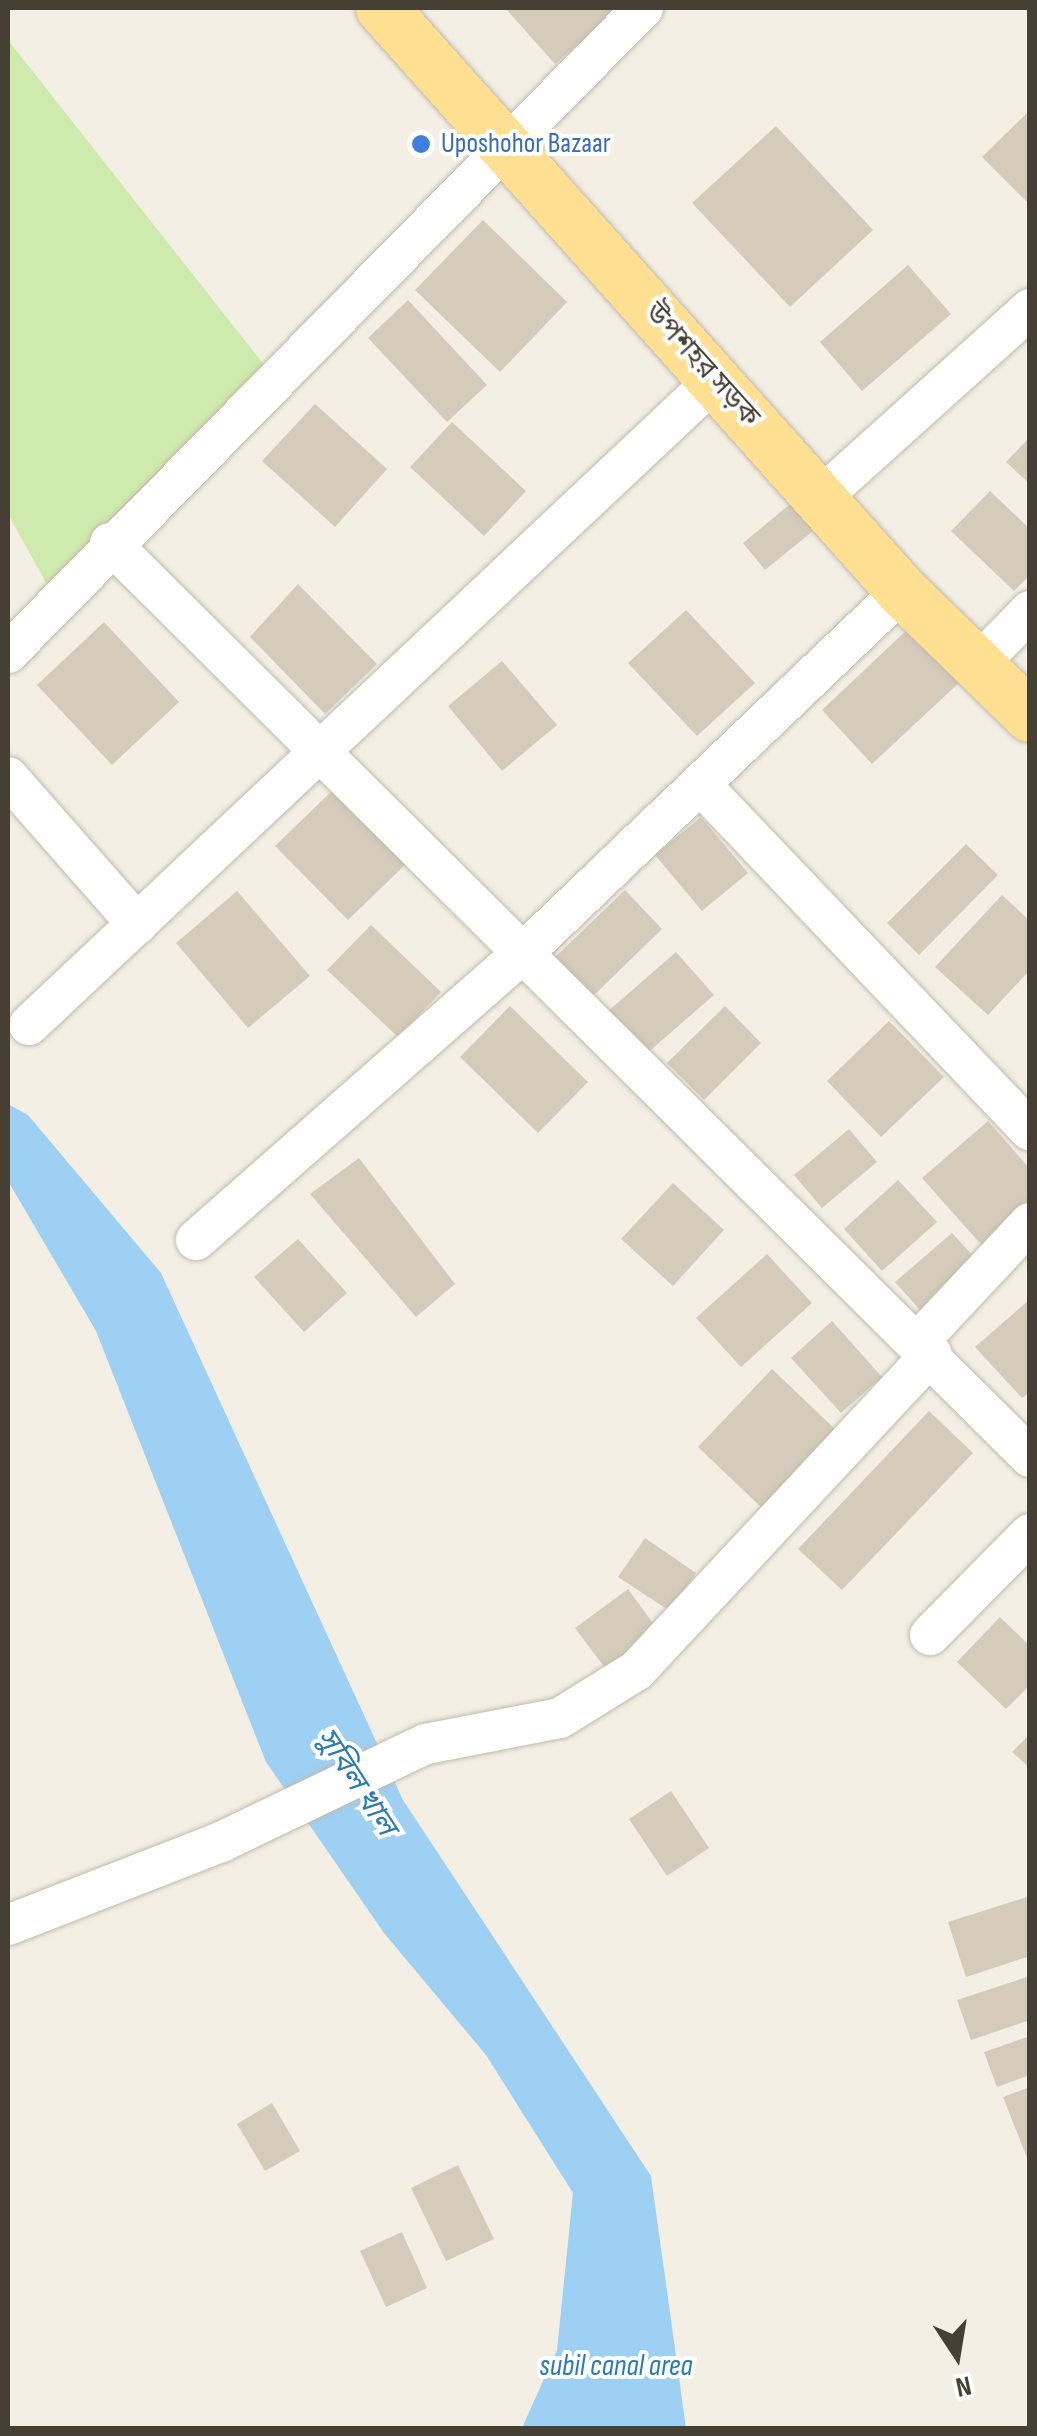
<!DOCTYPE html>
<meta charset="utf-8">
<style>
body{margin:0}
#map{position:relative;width:1037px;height:2436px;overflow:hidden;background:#f3efe5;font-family:"Sofia Sans Condensed","Noto Sans Bengali",sans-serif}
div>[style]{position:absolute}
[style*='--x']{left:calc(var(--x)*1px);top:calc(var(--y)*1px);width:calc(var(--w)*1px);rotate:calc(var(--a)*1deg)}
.green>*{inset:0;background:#ceeaac}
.water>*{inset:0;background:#9ed0f3}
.building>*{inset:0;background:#d5cbba}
.roads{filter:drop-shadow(0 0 2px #c2baaa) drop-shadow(0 0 2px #c2baaa)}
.minor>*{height:40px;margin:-20px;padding:0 20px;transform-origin:20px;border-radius:20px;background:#fff}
.major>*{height:52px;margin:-26px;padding:0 26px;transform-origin:26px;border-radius:26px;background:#ffe092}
.dots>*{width:28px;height:28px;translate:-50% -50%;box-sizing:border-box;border:5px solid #fff;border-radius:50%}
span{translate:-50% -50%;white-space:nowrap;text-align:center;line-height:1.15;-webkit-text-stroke:8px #fff;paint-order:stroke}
.shop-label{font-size:28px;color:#366cbe}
.left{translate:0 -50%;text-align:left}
.street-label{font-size:28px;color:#463f34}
.water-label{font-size:30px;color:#297bb6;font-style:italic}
.frame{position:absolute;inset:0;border:10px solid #463f34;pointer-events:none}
.north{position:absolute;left:907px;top:2306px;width:100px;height:100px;-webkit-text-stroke:8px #fff;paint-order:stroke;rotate:168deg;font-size:28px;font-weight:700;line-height:40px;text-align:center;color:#463f34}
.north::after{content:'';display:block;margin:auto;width:35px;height:45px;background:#463f34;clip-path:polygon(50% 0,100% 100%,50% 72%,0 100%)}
</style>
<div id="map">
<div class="green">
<div style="clip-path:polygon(8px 40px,276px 380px,54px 597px,8px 514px)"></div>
</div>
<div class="water">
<div style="clip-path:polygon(8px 1104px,28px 1115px,161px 1273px,403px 1800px,651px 2176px,686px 2428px,522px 2428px,557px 2350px,573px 2193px,486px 2055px,384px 1933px,266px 1762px,96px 1331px,8px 1181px)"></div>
</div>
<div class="building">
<div style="clip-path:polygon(505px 8px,620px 8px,555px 64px)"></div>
<div style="clip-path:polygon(1030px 110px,1030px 205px,982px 157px)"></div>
<div style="clip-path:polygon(776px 126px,873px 230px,790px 307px,692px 203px)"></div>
<div style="clip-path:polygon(483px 220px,567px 302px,500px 372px,415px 290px)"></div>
<div style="clip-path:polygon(908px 265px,951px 314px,862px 391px,820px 342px)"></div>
<div style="clip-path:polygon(408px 300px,487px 385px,447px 422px,368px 338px)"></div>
<div style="clip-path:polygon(315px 404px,387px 469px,335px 527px,262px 461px)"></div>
<div style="clip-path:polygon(452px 422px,526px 491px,484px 536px,410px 467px)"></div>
<div style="clip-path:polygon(1030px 437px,1030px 484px,1006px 462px)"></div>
<div style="clip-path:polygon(806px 491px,829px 518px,765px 570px,743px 543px)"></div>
<div style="clip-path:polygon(990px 491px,1030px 529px,1030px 575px,1014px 591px,951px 531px)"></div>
<div style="clip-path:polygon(298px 584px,377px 664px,325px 714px,250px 637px)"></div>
<div style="clip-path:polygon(686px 610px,755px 683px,697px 736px,628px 663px)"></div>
<div style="clip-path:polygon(104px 622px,179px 702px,112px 765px,37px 685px)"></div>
<div style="clip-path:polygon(910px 627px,961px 681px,872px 764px,822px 710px)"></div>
<div style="clip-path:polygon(502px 661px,557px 725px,502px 771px,448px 706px)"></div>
<div style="clip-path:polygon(336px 787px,409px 861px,348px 920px,275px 846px)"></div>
<div style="clip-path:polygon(701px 817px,748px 873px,702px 911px,655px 855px)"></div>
<div style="clip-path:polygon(966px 844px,998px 875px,919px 955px,887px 923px)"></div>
<div style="clip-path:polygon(625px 890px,662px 929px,589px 1000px,551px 961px)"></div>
<div style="clip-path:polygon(237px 891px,310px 976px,248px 1028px,176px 943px)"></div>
<div style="clip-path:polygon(1002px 895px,1030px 921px,1030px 970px,988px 1015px,935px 967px)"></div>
<div style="clip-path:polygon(371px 925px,441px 992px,398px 1037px,327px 970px)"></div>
<div style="clip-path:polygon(676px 952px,714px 995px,645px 1055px,607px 1012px)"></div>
<div style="clip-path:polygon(510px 1006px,588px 1082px,538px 1133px,460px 1057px)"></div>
<div style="clip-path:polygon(725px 1006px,761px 1043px,704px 1100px,667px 1063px)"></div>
<div style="clip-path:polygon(889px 1021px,944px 1077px,881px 1137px,827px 1081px)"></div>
<div style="clip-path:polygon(988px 1121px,1030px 1169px,1030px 1210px,985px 1249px,922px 1178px)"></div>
<div style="clip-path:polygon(849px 1129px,877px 1162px,822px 1208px,794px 1175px)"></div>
<div style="clip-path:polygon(359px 1158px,455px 1284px,416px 1317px,310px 1194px)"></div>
<div style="clip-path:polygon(898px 1180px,937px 1222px,882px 1271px,844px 1229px)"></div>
<div style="clip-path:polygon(673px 1183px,724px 1230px,673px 1286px,621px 1239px)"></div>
<div style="clip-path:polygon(952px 1233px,986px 1270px,929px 1320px,895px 1282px)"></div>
<div style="clip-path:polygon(298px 1239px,347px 1293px,304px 1332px,254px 1277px)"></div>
<div style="clip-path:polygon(767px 1254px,812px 1303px,741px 1367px,696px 1318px)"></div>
<div style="clip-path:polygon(1030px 1299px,1030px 1392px,1022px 1398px,975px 1347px)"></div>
<div style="clip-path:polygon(832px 1321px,882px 1377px,841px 1413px,791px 1358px)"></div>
<div style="clip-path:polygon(772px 1369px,838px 1432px,764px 1510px,698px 1447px)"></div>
<div style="clip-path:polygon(929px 1411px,973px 1453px,842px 1590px,798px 1549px)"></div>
<div style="clip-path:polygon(645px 1538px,696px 1573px,670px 1611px,618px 1577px)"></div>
<div style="clip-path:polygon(628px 1589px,663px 1637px,611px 1676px,575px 1628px)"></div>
<div style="clip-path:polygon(1000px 1617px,1030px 1646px,1030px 1685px,1006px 1709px,957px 1662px)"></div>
<div style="clip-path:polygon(1030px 1734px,1030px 1768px,1012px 1752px)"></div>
<div style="clip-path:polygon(671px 1791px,709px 1848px,667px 1876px,629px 1819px)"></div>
<div style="clip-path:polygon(1030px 1896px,1030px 1956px,966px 1977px,948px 1922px)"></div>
<div style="clip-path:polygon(1030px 1976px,1030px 2020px,971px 2040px,957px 2000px)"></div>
<div style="clip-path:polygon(1030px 2036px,1030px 2075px,997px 2087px,984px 2052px)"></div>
<div style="clip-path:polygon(1030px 2087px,1030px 2163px,1029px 2163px,1003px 2097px)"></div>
<div style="clip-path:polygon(272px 2103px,300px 2151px,265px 2171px,237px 2124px)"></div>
<div style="clip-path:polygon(458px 2165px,494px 2239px,446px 2261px,411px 2188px)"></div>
<div style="clip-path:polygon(402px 2232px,427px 2288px,386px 2307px,360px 2251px)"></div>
</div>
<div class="roads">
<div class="minor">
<div style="--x:820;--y:498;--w:283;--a:-42"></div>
<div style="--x:110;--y:543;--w:1297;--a:44.81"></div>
<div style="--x:8;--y:653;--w:905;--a:-45.45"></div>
<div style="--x:977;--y:665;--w:76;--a:-45.5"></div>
<div style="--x:8;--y:777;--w:196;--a:48.7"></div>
<div style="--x:700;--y:784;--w:478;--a:46.4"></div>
<div style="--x:29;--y:1025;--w:942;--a:-43.24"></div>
<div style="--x:196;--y:1240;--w:434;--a:-41.3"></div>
<div style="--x:522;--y:954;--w:526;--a:-43.69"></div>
<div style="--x:919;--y:1341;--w:162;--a:-46.8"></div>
<div style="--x:930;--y:1635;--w:142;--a:-45.3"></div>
<div style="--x:8;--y:1925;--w:229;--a:-21.3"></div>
<div style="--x:221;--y:1842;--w:227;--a:-25.6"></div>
<div style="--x:426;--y:1744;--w:136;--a:-11"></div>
<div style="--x:560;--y:1718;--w:91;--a:-31.9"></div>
<div style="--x:637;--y:1670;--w:432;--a:-47"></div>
</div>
<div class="major">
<div style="--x:382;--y:8;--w:781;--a:48.27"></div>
<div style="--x:902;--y:591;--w:179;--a:44.3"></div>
</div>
</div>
<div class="dots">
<div style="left:421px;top:144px;background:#3f7fe0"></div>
</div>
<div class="shop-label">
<span class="left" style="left:441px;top:144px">Uposhohor Bazaar</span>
</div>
<div class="street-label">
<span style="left:702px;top:365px;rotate:48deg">উপশহর সড়ক</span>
</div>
<div class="water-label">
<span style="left:356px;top:1782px;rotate:57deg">সুবিল খাল</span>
<span style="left:616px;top:2366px">subil canal area</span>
</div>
<div class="frame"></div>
<div class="north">N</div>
</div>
